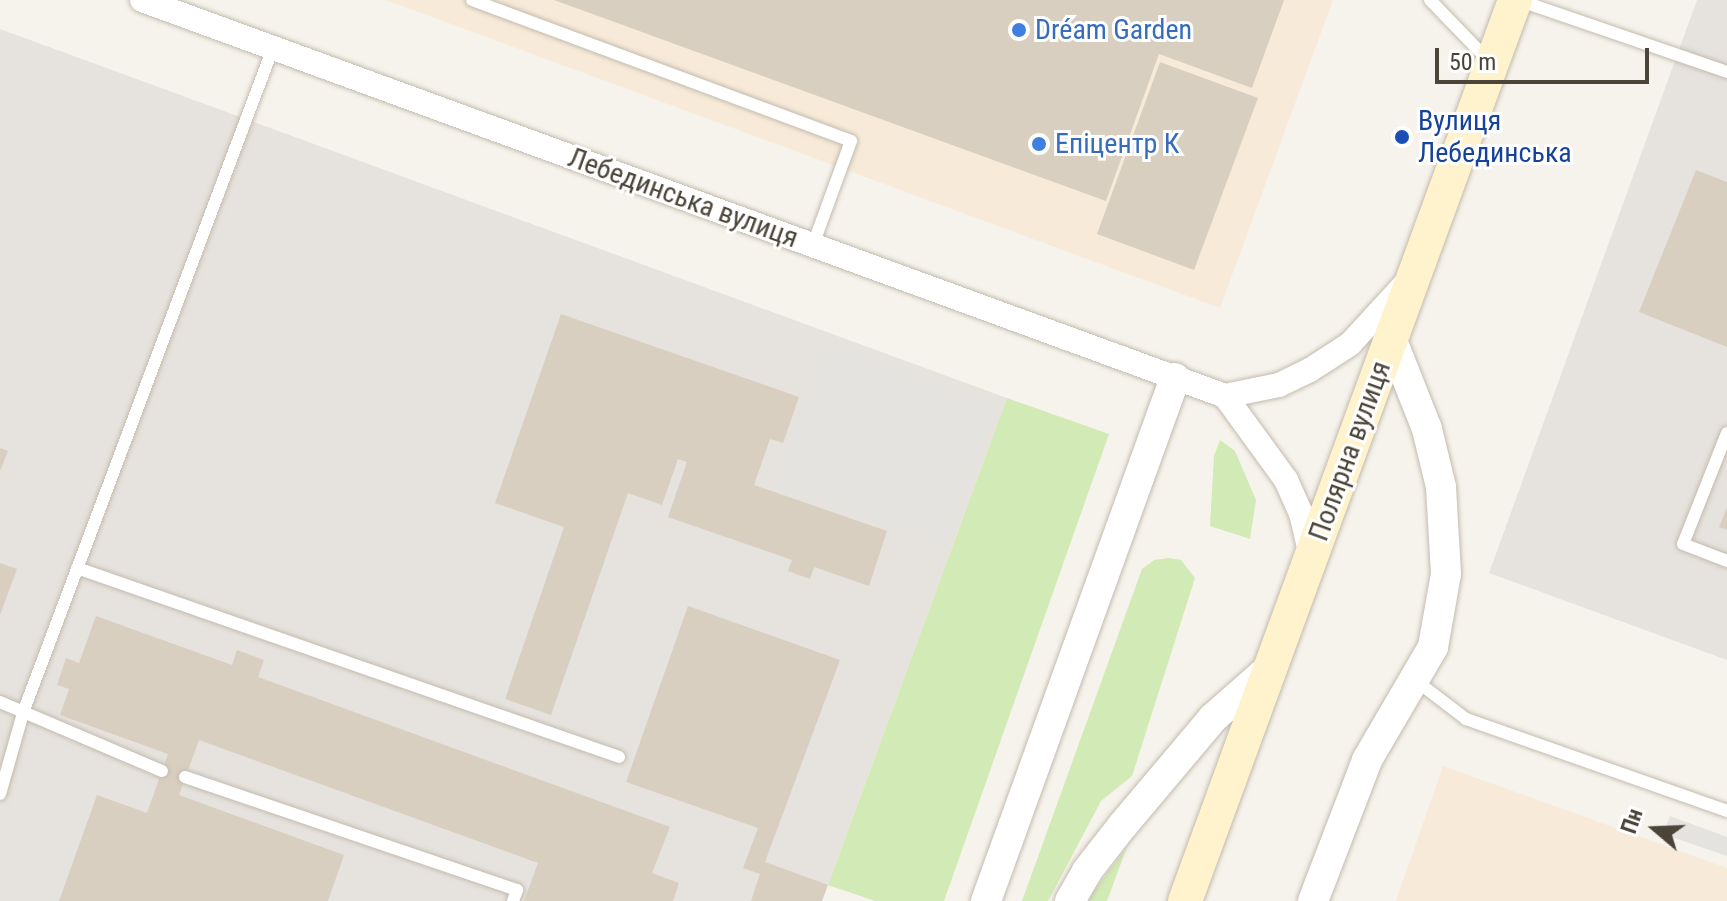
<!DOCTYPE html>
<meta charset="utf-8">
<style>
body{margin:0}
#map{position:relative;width:1727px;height:901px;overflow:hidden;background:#f6f3ec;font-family:"Roboto Condensed",sans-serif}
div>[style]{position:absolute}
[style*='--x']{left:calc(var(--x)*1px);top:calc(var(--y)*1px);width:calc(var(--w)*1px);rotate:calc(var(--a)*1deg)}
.commercial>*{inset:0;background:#f7ead8}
.industrial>*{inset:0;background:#e6e2dd}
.green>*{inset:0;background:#d2eab5}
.parking>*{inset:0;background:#e5e3e0}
.building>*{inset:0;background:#d8cfc1}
.roads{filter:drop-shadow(0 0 2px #c2bbae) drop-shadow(0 0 2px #c2bbae)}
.service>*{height:12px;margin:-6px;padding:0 6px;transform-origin:6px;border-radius:6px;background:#fff}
.minor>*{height:24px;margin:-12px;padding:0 12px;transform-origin:12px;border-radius:12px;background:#fff}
.tertiary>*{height:30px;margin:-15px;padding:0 15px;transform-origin:15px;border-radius:15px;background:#fff}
.secondary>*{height:34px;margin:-17px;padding:0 17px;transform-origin:17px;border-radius:17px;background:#fff3cd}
.dots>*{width:22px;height:22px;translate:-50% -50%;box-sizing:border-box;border:4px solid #fff;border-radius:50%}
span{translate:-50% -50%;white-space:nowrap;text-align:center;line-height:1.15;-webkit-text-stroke:6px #fff;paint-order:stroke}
.shop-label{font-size:28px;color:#366cbe}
.left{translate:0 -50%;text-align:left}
.transit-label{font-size:28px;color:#164399}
.street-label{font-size:28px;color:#4b4439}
.north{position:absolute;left:1615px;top:789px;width:80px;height:80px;-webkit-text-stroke:6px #fff;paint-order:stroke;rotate:289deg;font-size:22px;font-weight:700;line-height:32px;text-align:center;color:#4b4439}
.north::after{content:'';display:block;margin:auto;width:28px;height:36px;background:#4b4439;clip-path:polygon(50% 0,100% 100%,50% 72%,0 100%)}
.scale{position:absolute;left:1435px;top:48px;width:214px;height:36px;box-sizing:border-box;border:4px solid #4b4439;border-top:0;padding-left:10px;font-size:24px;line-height:28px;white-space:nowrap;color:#4b4439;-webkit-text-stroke:6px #fff;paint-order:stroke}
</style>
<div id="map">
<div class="commercial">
<div style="clip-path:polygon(386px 0,1333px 0,1220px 308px)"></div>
<div style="clip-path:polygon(1443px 766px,1727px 868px,1727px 901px,1396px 901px)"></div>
</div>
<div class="industrial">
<div style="clip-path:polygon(1697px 0,1727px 0,1727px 660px,1489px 573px)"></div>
<div style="clip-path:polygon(0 29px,1007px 398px,822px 901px,0 901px)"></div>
</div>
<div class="green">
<div style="clip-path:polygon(1007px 398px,1109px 434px,944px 901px,875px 901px,828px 885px)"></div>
<div style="clip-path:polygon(1220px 440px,1235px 451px,1256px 500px,1250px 539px,1210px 526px,1214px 456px)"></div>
<div style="clip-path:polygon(1169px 558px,1181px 560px,1195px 578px,1132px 776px,1101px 801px,1048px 901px,1022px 901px,1142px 569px,1154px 560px)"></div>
<div style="clip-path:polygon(1127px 847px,1107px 901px,1087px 901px,1090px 896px)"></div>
</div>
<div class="parking">
<div style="clip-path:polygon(824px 343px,996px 404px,946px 546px,774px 485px)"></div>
<div style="clip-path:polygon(1670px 816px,1727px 837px,1727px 856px,1663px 834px)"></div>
</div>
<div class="building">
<div style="clip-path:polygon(554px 0,1284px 0,1252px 88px,1159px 54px,1106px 201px)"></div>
<div style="clip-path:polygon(1160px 62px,1258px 98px,1194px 270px,1097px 234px)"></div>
<div style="clip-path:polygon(1696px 170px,1727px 182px,1727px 347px,1639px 312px)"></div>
<div style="clip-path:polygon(561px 314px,799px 397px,783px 443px,770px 439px,754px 485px,887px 531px,869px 586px,814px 567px,810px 579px,788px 571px,792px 560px,668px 517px,687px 462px,678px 459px,662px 505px,628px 493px,551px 715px,505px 699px,564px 527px,495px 503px)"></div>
<div style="clip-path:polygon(0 448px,8px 451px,0 471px)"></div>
<div style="clip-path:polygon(1727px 507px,1727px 530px,1719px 527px)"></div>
<div style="clip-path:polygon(0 563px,17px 569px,0 615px)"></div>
<div style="clip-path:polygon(688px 606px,840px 660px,765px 862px,828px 885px,822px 901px,751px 901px,760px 874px,743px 868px,758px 828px,626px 782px)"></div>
<div style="clip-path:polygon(96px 616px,232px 665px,237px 650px,264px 660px,258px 677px,670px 827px,652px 873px,679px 883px,673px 901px,524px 901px,538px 863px,199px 740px,179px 795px,344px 855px,328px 901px,59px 901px,97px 795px,147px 813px,168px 754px,60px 715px,69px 689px,57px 685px,66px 658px,79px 663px)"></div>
</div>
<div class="roads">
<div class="service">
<div style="--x:472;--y:0;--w:404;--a:20.4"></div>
<div style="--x:851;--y:141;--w:111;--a:110.1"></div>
<div style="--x:1430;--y:0;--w:85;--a:46"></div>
<div style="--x:1518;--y:0;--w:221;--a:19"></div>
<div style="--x:1727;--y:433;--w:119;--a:111.6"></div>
<div style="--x:1683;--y:544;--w:47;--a:21.1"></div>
<div style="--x:77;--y:568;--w:574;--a:19.22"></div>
<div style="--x:1415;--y:680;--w:64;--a:37.4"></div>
<div style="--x:1466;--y:719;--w:277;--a:19.4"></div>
<div style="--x:0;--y:702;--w:176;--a:23.1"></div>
<div style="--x:185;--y:777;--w:351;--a:18.8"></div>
<div style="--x:517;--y:890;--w:12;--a:110"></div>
<div style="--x:0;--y:794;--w:87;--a:-74.1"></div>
<div style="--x:24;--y:710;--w:707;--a:-69.39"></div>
</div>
<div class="minor">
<div style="--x:142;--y:0;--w:1153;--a:20.08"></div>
<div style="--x:1225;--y:396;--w:55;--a:-11.5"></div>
<div style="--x:1279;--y:385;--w:34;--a:-26"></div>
<div style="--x:1310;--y:370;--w:48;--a:-33"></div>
<div style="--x:1350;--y:344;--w:83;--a:-47.4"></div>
<div style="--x:1225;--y:396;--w:104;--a:54"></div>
<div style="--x:1286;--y:480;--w:36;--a:66"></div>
<div style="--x:1301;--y:513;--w:44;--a:76.9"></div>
</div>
<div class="tertiary">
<div style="--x:986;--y:901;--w:556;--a:-70.13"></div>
<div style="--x:1070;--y:901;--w:34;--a:-60"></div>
<div style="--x:1087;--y:871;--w:58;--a:-52"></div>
<div style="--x:1123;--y:825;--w:140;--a:-49.9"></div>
<div style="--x:1213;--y:718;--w:77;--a:-41.3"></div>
<div style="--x:1313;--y:901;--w:151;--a:-69"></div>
<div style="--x:1367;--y:760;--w:131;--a:-59.7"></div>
<div style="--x:1433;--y:647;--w:74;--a:-79.9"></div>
<div style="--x:1446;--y:574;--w:87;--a:-93.3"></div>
<div style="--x:1441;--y:487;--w:60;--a:-103.6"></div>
<div style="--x:1427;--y:429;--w:98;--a:-111.6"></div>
</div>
<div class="secondary">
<div style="--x:1185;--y:901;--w:960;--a:-69.88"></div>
</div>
</div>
<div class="dots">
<div style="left:1019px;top:30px;background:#3f7fe0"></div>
<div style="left:1402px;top:137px;background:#1a4fb4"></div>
<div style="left:1039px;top:144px;background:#3f7fe0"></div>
</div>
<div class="shop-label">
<span class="left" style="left:1035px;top:30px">Dréam Garden</span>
<span class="left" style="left:1055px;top:144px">Епіцентр К</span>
</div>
<div class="transit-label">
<span class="left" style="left:1418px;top:137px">Вулиця<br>Лебединська</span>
</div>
<div class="street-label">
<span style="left:683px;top:198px;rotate:20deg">Лебединська вулиця</span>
<span style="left:1350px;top:451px;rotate:-70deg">Полярна вулиця</span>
</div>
<div class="north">Пн</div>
<div class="scale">50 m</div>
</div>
